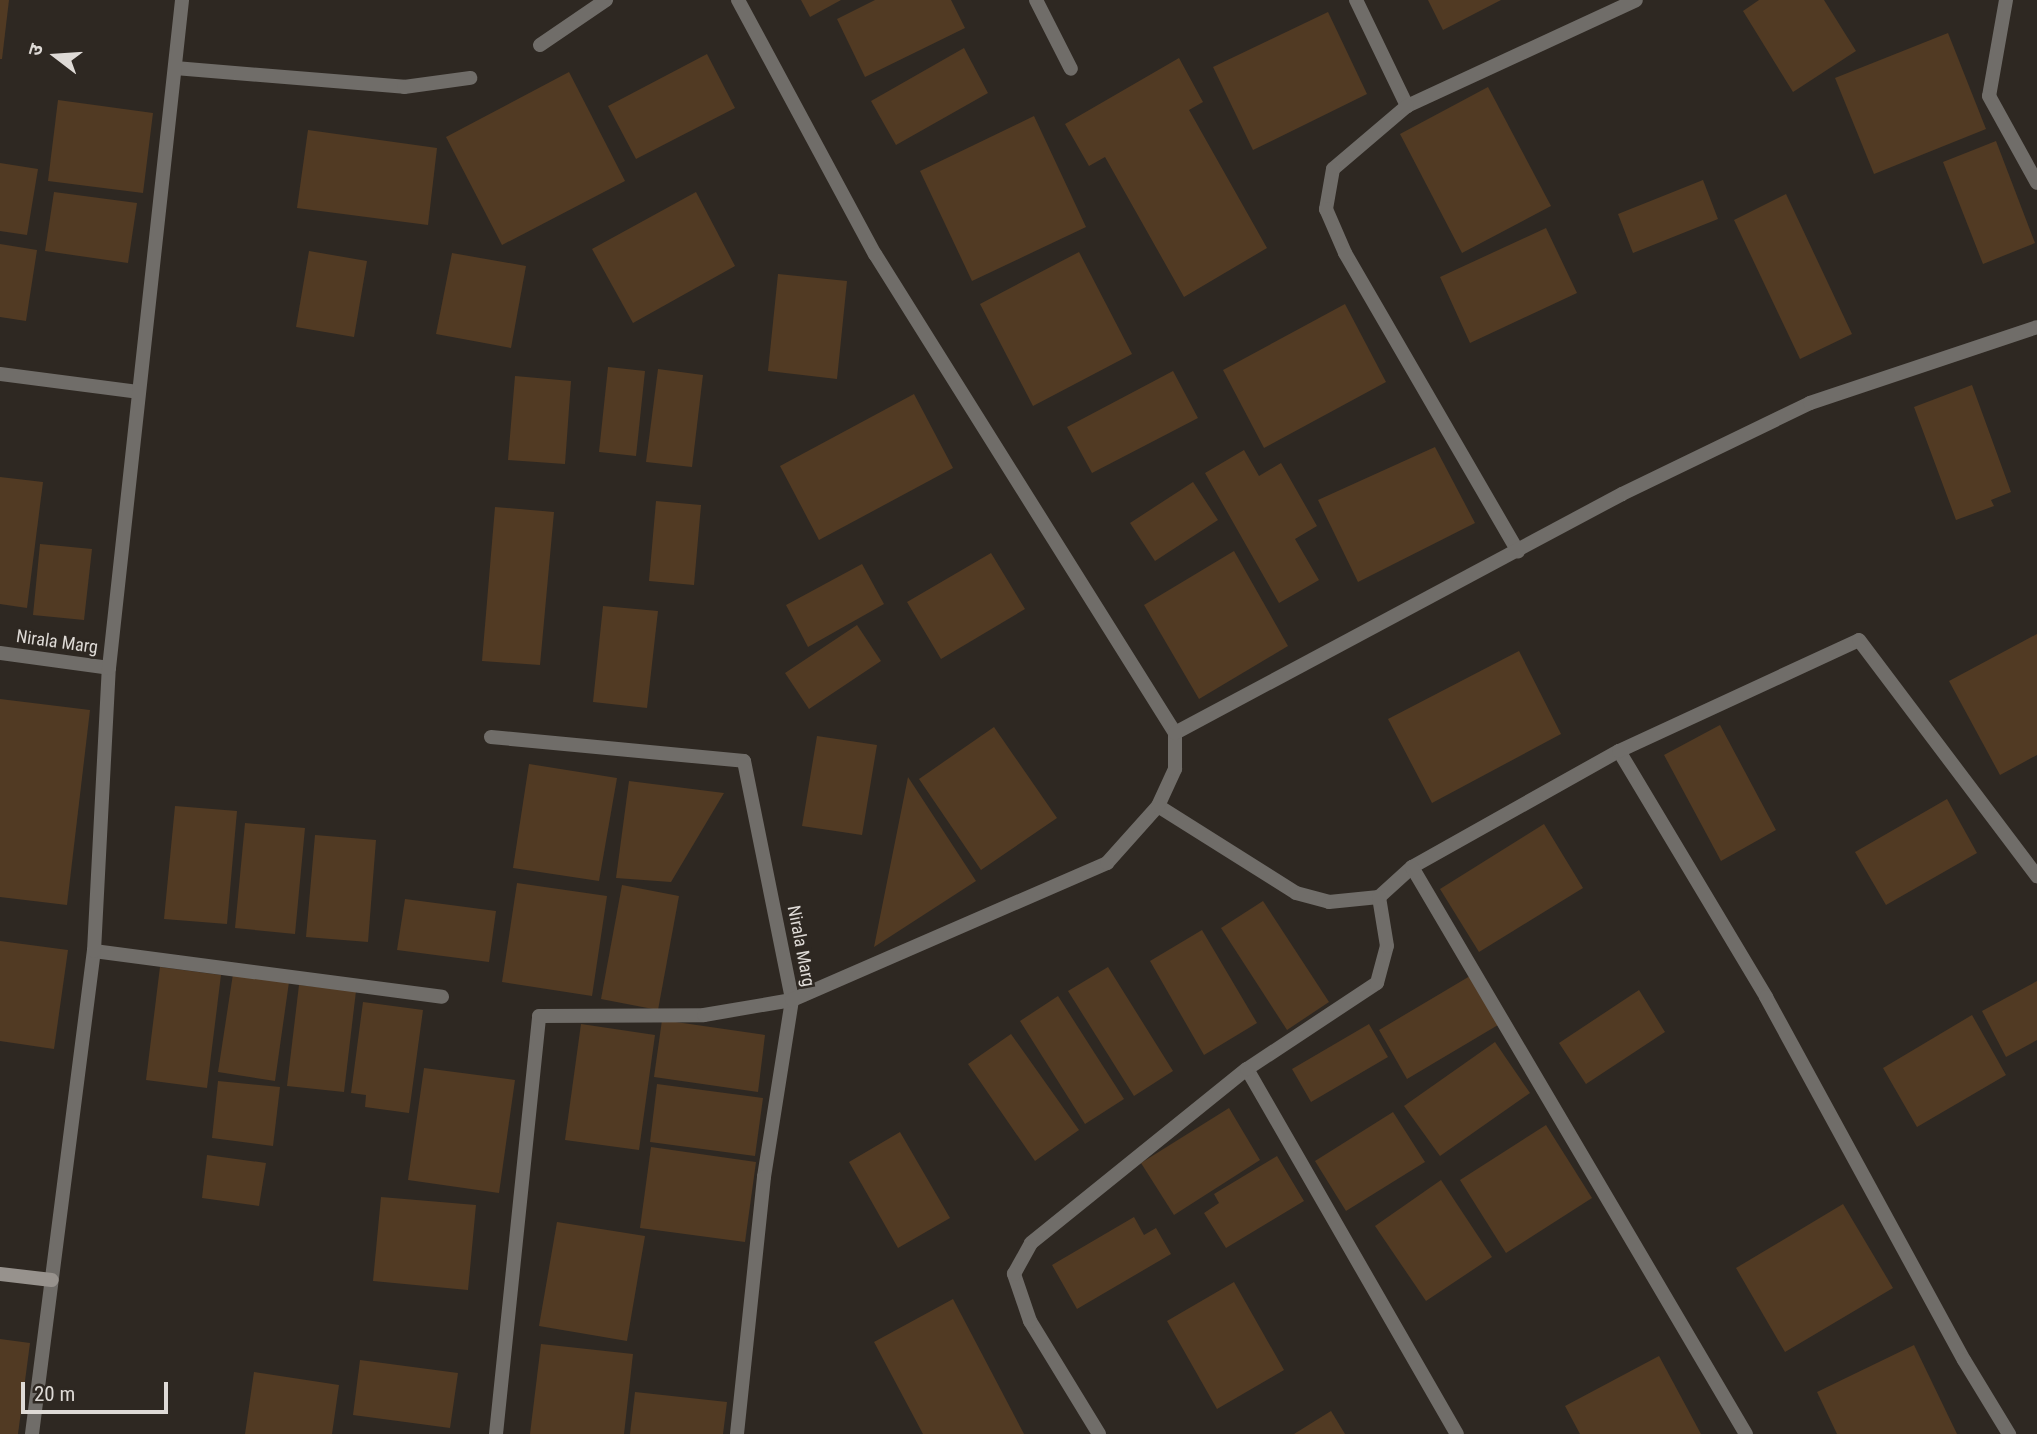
<!DOCTYPE html>
<meta charset="utf-8">
<style>
body{margin:0}
#map{position:relative;width:2037px;height:1434px;overflow:hidden;background:#2e2822;font-family:"Roboto Condensed","Noto Sans Devanagari",sans-serif}
div>[style]{position:absolute}
[style*='--x']{left:calc(var(--x)*1px);top:calc(var(--y)*1px);width:calc(var(--w)*1px);rotate:calc(var(--a)*1deg)}
.building>*{inset:0;background:#513a23}
.street>*{height:14px;margin:-7px;padding:0 7px;transform-origin:7px;border-radius:7px;background:#706d69}
.secondary>*{height:14px;margin:-7px;padding:0 7px;transform-origin:7px;border-radius:7px;background:#97928d}
span{translate:-50% -50%;white-space:nowrap;text-align:center;line-height:1.15;-webkit-text-stroke:5px #2e2822;paint-order:stroke}
.street-label{font-size:18px;color:#dedad6}
.north{position:absolute;left:21px;top:21px;width:70px;height:70px;-webkit-text-stroke:5px #2e2822;paint-order:stroke;rotate:287deg;font-size:19px;font-weight:700;line-height:28px;text-align:center;color:#dedad6}
.north::after{content:'';display:block;margin:auto;width:24px;height:32px;background:#dedad6;clip-path:polygon(50% 0,100% 100%,50% 72%,0 100%)}
.scale{position:absolute;left:21px;top:1382px;width:147px;height:32px;box-sizing:border-box;border:4px solid #dedad6;border-top:0;padding-left:9px;font-size:21px;line-height:24px;white-space:nowrap;color:#dedad6;-webkit-text-stroke:5px #2e2822;paint-order:stroke}
</style>
<div id="map">
<div class="building">
<div style="clip-path:polygon(0 0,9px 0,2px 59px,0 59px)"></div>
<div style="clip-path:polygon(801px 0,841px 0,810px 17px)"></div>
<div style="clip-path:polygon(875px 0,951px 0,965px 28px,865px 77px,837px 19px)"></div>
<div style="clip-path:polygon(1428px 0,1501px 0,1443px 30px)"></div>
<div style="clip-path:polygon(1759px 0,1824px 0,1856px 51px,1793px 92px,1743px 11px)"></div>
<div style="clip-path:polygon(1328px 12px,1367px 94px,1253px 150px,1213px 67px)"></div>
<div style="clip-path:polygon(1948px 33px,1986px 129px,1874px 174px,1835px 78px)"></div>
<div style="clip-path:polygon(964px 48px,988px 93px,896px 145px,871px 101px)"></div>
<div style="clip-path:polygon(707px 54px,735px 108px,636px 159px,608px 106px)"></div>
<div style="clip-path:polygon(1179px 58px,1203px 102px,1189px 110px,1267px 248px,1184px 297px,1105px 157px,1089px 166px,1065px 124px)"></div>
<div style="clip-path:polygon(569px 72px,625px 181px,502px 245px,446px 137px)"></div>
<div style="clip-path:polygon(1488px 87px,1551px 206px,1462px 253px,1400px 134px)"></div>
<div style="clip-path:polygon(58px 100px,153px 113px,143px 193px,48px 181px)"></div>
<div style="clip-path:polygon(1034px 116px,1086px 227px,972px 281px,920px 171px)"></div>
<div style="clip-path:polygon(308px 130px,437px 148px,428px 225px,297px 208px)"></div>
<div style="clip-path:polygon(1996px 141px,2035px 243px,1983px 264px,1943px 162px)"></div>
<div style="clip-path:polygon(0 163px,38px 169px,27px 235px,0 231px)"></div>
<div style="clip-path:polygon(1703px 180px,1718px 219px,1633px 253px,1618px 214px)"></div>
<div style="clip-path:polygon(54px 192px,137px 203px,128px 263px,45px 251px)"></div>
<div style="clip-path:polygon(696px 192px,735px 266px,633px 323px,592px 249px)"></div>
<div style="clip-path:polygon(1786px 194px,1852px 334px,1800px 359px,1734px 220px)"></div>
<div style="clip-path:polygon(1546px 228px,1577px 293px,1470px 343px,1440px 277px)"></div>
<div style="clip-path:polygon(0 244px,37px 250px,26px 321px,0 317px)"></div>
<div style="clip-path:polygon(309px 251px,367px 261px,354px 337px,296px 327px)"></div>
<div style="clip-path:polygon(1079px 252px,1132px 354px,1033px 406px,980px 304px)"></div>
<div style="clip-path:polygon(452px 253px,526px 266px,511px 348px,436px 334px)"></div>
<div style="clip-path:polygon(778px 274px,847px 281px,837px 379px,768px 371px)"></div>
<div style="clip-path:polygon(1345px 304px,1386px 382px,1264px 448px,1223px 370px)"></div>
<div style="clip-path:polygon(608px 367px,645px 371px,636px 456px,599px 452px)"></div>
<div style="clip-path:polygon(658px 369px,703px 375px,692px 467px,646px 462px)"></div>
<div style="clip-path:polygon(1173px 371px,1198px 418px,1092px 473px,1067px 427px)"></div>
<div style="clip-path:polygon(515px 376px,571px 381px,565px 464px,508px 460px)"></div>
<div style="clip-path:polygon(1972px 385px,2011px 492px,1991px 500px,1994px 506px,1956px 520px,1914px 407px)"></div>
<div style="clip-path:polygon(914px 394px,953px 468px,819px 540px,780px 466px)"></div>
<div style="clip-path:polygon(1435px 447px,1475px 523px,1358px 582px,1318px 500px)"></div>
<div style="clip-path:polygon(1244px 450px,1259px 476px,1281px 463px,1317px 526px,1295px 539px,1319px 580px,1279px 603px,1205px 473px)"></div>
<div style="clip-path:polygon(0 477px,43px 482px,27px 608px,0 604px)"></div>
<div style="clip-path:polygon(1193px 482px,1218px 520px,1155px 561px,1130px 523px)"></div>
<div style="clip-path:polygon(656px 501px,701px 505px,694px 585px,649px 581px)"></div>
<div style="clip-path:polygon(495px 507px,554px 512px,540px 665px,482px 661px)"></div>
<div style="clip-path:polygon(40px 544px,92px 549px,84px 620px,33px 615px)"></div>
<div style="clip-path:polygon(1234px 551px,1288px 646px,1199px 699px,1144px 605px)"></div>
<div style="clip-path:polygon(991px 553px,1025px 609px,941px 659px,907px 602px)"></div>
<div style="clip-path:polygon(862px 564px,884px 604px,808px 647px,786px 605px)"></div>
<div style="clip-path:polygon(603px 606px,658px 611px,647px 708px,593px 702px)"></div>
<div style="clip-path:polygon(857px 625px,881px 661px,809px 709px,785px 673px)"></div>
<div style="clip-path:polygon(2037px 634px,2037px 755px,2000px 775px,1949px 681px)"></div>
<div style="clip-path:polygon(1519px 651px,1561px 734px,1432px 803px,1388px 719px)"></div>
<div style="clip-path:polygon(0 699px,90px 710px,67px 905px,0 897px)"></div>
<div style="clip-path:polygon(1720px 725px,1776px 830px,1721px 861px,1664px 755px)"></div>
<div style="clip-path:polygon(994px 727px,1057px 818px,981px 870px,919px 779px)"></div>
<div style="clip-path:polygon(817px 736px,877px 745px,862px 835px,802px 826px)"></div>
<div style="clip-path:polygon(529px 764px,617px 778px,599px 881px,513px 868px)"></div>
<div style="clip-path:polygon(908px 777px,976px 881px,874px 947px)"></div>
<div style="clip-path:polygon(629px 781px,724px 793px,671px 882px,616px 878px)"></div>
<div style="clip-path:polygon(1947px 799px,1977px 853px,1886px 905px,1855px 852px)"></div>
<div style="clip-path:polygon(175px 806px,237px 811px,227px 924px,164px 919px)"></div>
<div style="clip-path:polygon(245px 823px,305px 828px,295px 934px,235px 928px)"></div>
<div style="clip-path:polygon(1544px 824px,1583px 888px,1479px 952px,1440px 889px)"></div>
<div style="clip-path:polygon(315px 835px,376px 840px,368px 942px,306px 937px)"></div>
<div style="clip-path:polygon(517px 883px,607px 896px,592px 996px,502px 982px)"></div>
<div style="clip-path:polygon(622px 885px,679px 896px,658px 1010px,601px 999px)"></div>
<div style="clip-path:polygon(405px 899px,496px 911px,489px 962px,397px 950px)"></div>
<div style="clip-path:polygon(1263px 901px,1329px 1002px,1287px 1030px,1221px 928px)"></div>
<div style="clip-path:polygon(1202px 930px,1257px 1023px,1204px 1055px,1150px 961px)"></div>
<div style="clip-path:polygon(0 941px,68px 950px,54px 1049px,0 1041px)"></div>
<div style="clip-path:polygon(160px 967px,221px 975px,207px 1088px,146px 1080px)"></div>
<div style="clip-path:polygon(1108px 967px,1173px 1071px,1134px 1096px,1068px 991px)"></div>
<div style="clip-path:polygon(233px 974px,289px 982px,275px 1081px,218px 1072px)"></div>
<div style="clip-path:polygon(1470px 976px,1498px 1025px,1407px 1079px,1379px 1030px)"></div>
<div style="clip-path:polygon(2037px 981px,2037px 1040px,2006px 1057px,1982px 1011px)"></div>
<div style="clip-path:polygon(299px 985px,356px 991px,344px 1092px,287px 1086px)"></div>
<div style="clip-path:polygon(1639px 990px,1665px 1032px,1586px 1084px,1559px 1043px)"></div>
<div style="clip-path:polygon(1058px 996px,1124px 1099px,1085px 1124px,1020px 1021px)"></div>
<div style="clip-path:polygon(363px 1002px,423px 1010px,409px 1113px,365px 1107px,366px 1095px,351px 1093px)"></div>
<div style="clip-path:polygon(1972px 1015px,2006px 1075px,1917px 1127px,1883px 1068px)"></div>
<div style="clip-path:polygon(662px 1020px,765px 1035px,758px 1092px,654px 1077px)"></div>
<div style="clip-path:polygon(581px 1024px,655px 1035px,639px 1150px,565px 1140px)"></div>
<div style="clip-path:polygon(1369px 1024px,1388px 1057px,1311px 1102px,1292px 1069px)"></div>
<div style="clip-path:polygon(1011px 1034px,1079px 1130px,1035px 1161px,968px 1064px)"></div>
<div style="clip-path:polygon(1495px 1042px,1530px 1093px,1440px 1156px,1404px 1106px)"></div>
<div style="clip-path:polygon(424px 1068px,515px 1080px,499px 1193px,408px 1180px)"></div>
<div style="clip-path:polygon(218px 1081px,280px 1087px,273px 1146px,212px 1138px)"></div>
<div style="clip-path:polygon(657px 1084px,763px 1098px,755px 1156px,650px 1142px)"></div>
<div style="clip-path:polygon(1229px 1108px,1260px 1160px,1174px 1215px,1141px 1163px)"></div>
<div style="clip-path:polygon(1393px 1112px,1425px 1162px,1346px 1211px,1315px 1161px)"></div>
<div style="clip-path:polygon(1546px 1125px,1592px 1198px,1506px 1253px,1460px 1180px)"></div>
<div style="clip-path:polygon(900px 1132px,950px 1218px,898px 1248px,849px 1162px)"></div>
<div style="clip-path:polygon(651px 1147px,756px 1162px,745px 1242px,640px 1228px)"></div>
<div style="clip-path:polygon(207px 1155px,266px 1163px,259px 1206px,202px 1198px)"></div>
<div style="clip-path:polygon(1277px 1156px,1304px 1201px,1226px 1248px,1204px 1213px,1219px 1203px,1214px 1194px)"></div>
<div style="clip-path:polygon(1441px 1180px,1492px 1257px,1426px 1301px,1375px 1226px)"></div>
<div style="clip-path:polygon(381px 1197px,476px 1205px,468px 1290px,373px 1281px)"></div>
<div style="clip-path:polygon(1843px 1204px,1893px 1288px,1785px 1352px,1736px 1268px)"></div>
<div style="clip-path:polygon(1134px 1217px,1144px 1235px,1156px 1228px,1171px 1254px,1077px 1309px,1052px 1265px)"></div>
<div style="clip-path:polygon(557px 1222px,645px 1236px,627px 1341px,539px 1326px)"></div>
<div style="clip-path:polygon(1234px 1282px,1284px 1370px,1217px 1409px,1167px 1321px)"></div>
<div style="clip-path:polygon(953px 1299px,1024px 1434px,923px 1434px,874px 1342px)"></div>
<div style="clip-path:polygon(0 1339px,30px 1343px,18px 1434px,0 1434px)"></div>
<div style="clip-path:polygon(541px 1344px,633px 1354px,624px 1434px,530px 1434px)"></div>
<div style="clip-path:polygon(1914px 1345px,1957px 1434px,1837px 1434px,1817px 1392px)"></div>
<div style="clip-path:polygon(1659px 1356px,1701px 1434px,1580px 1434px,1565px 1406px)"></div>
<div style="clip-path:polygon(360px 1360px,458px 1373px,450px 1428px,353px 1415px)"></div>
<div style="clip-path:polygon(254px 1372px,339px 1385px,332px 1434px,245px 1434px)"></div>
<div style="clip-path:polygon(635px 1392px,727px 1402px,723px 1434px,630px 1434px)"></div>
<div style="clip-path:polygon(1331px 1411px,1345px 1434px,1294px 1434px)"></div>
</div>
<div class="street">
<div style="--x:738;--y:0;--w:289;--a:61.7"></div>
<div style="--x:875;--y:254;--w:565;--a:57.94"></div>
<div style="--x:1036;--y:0;--w:77;--a:63.1"></div>
<div style="--x:1356;--y:0;--w:118;--a:64.3"></div>
<div style="--x:1407;--y:106;--w:252;--a:-24.8"></div>
<div style="--x:2006;--y:0;--w:97;--a:100"></div>
<div style="--x:1989;--y:96;--w:99;--a:61.1"></div>
<div style="--x:540;--y:45;--w:80;--a:-34.3"></div>
<div style="--x:175;--y:68;--w:230;--a:4.7"></div>
<div style="--x:404;--y:87;--w:67;--a:-7.8"></div>
<div style="--x:1407;--y:106;--w:97;--a:139.6"></div>
<div style="--x:1333;--y:169;--w:41;--a:99.9"></div>
<div style="--x:1326;--y:209;--w:48;--a:66.6"></div>
<div style="--x:1345;--y:253;--w:345;--a:59.9"></div>
<div style="--x:0;--y:374;--w:139;--a:7.4"></div>
<div style="--x:0;--y:653;--w:110;--a:7.8"></div>
<div style="--x:491;--y:737;--w:254;--a:5.4"></div>
<div style="--x:744;--y:761;--w:244;--a:78.6"></div>
<div style="--x:792;--y:1000;--w:179;--a:99"></div>
<div style="--x:764;--y:1177;--w:258;--a:96"></div>
<div style="--x:1619;--y:751;--w:287;--a:59.1"></div>
<div style="--x:1766;--y:997;--w:413;--a:61.4"></div>
<div style="--x:1964;--y:1360;--w:87;--a:58.7"></div>
<div style="--x:1158;--y:806;--w:163;--a:32.2"></div>
<div style="--x:1296;--y:893;--w:34;--a:15"></div>
<div style="--x:1329;--y:902;--w:50;--a:-5.7"></div>
<div style="--x:1379;--y:897;--w:45;--a:-42.3"></div>
<div style="--x:1412;--y:867;--w:237;--a:-29.3"></div>
<div style="--x:1619;--y:751;--w:264;--a:-24.8"></div>
<div style="--x:1859;--y:640;--w:296;--a:53"></div>
<div style="--x:1412;--y:867;--w:658;--a:59.5"></div>
<div style="--x:94;--y:951;--w:351;--a:7.5"></div>
<div style="--x:1247;--y:1069;--w:421;--a:60.1"></div>
<div style="--x:32;--y:1434;--w:487;--a:-82.7"></div>
<div style="--x:94;--y:951;--w:283;--a:-87"></div>
<div style="--x:109;--y:668;--w:672;--a:-83.76"></div>
<div style="--x:496;--y:1434;--w:420;--a:-84.1"></div>
<div style="--x:539;--y:1016;--w:165;--a:-0.3"></div>
<div style="--x:704;--y:1015;--w:89;--a:-9.7"></div>
<div style="--x:792;--y:1000;--w:344;--a:-23.5"></div>
<div style="--x:1107;--y:863;--w:76;--a:-48.2"></div>
<div style="--x:1158;--y:806;--w:41;--a:-65.3"></div>
<div style="--x:1175;--y:769;--w:36;--a:-90"></div>
<div style="--x:1175;--y:733;--w:507;--a:-28.13"></div>
<div style="--x:1622;--y:494;--w:209;--a:-25.8"></div>
<div style="--x:1810;--y:403;--w:239;--a:-18.5"></div>
<div style="--x:1099;--y:1434;--w:132;--a:-121.4"></div>
<div style="--x:1030;--y:1321;--w:50;--a:-108.8"></div>
<div style="--x:1014;--y:1274;--w:35;--a:-61"></div>
<div style="--x:1031;--y:1243;--w:277;--a:-38.9"></div>
<div style="--x:1247;--y:1069;--w:156;--a:-33.5"></div>
<div style="--x:1377;--y:983;--w:38;--a:-75"></div>
<div style="--x:1387;--y:946;--w:50;--a:-99.3"></div>
</div>
<div class="secondary">
<div style="--x:0;--y:1274;--w:52;--a:6.6"></div>
</div>
<div class="street-label">
<span style="left:57px;top:642px;rotate:8deg">Nirala Marg</span>
<span style="left:801px;top:946px;rotate:79deg">Nirala Marg</span>
</div>
<div class="north">उ</div>
<div class="scale">20 m</div>
</div>
